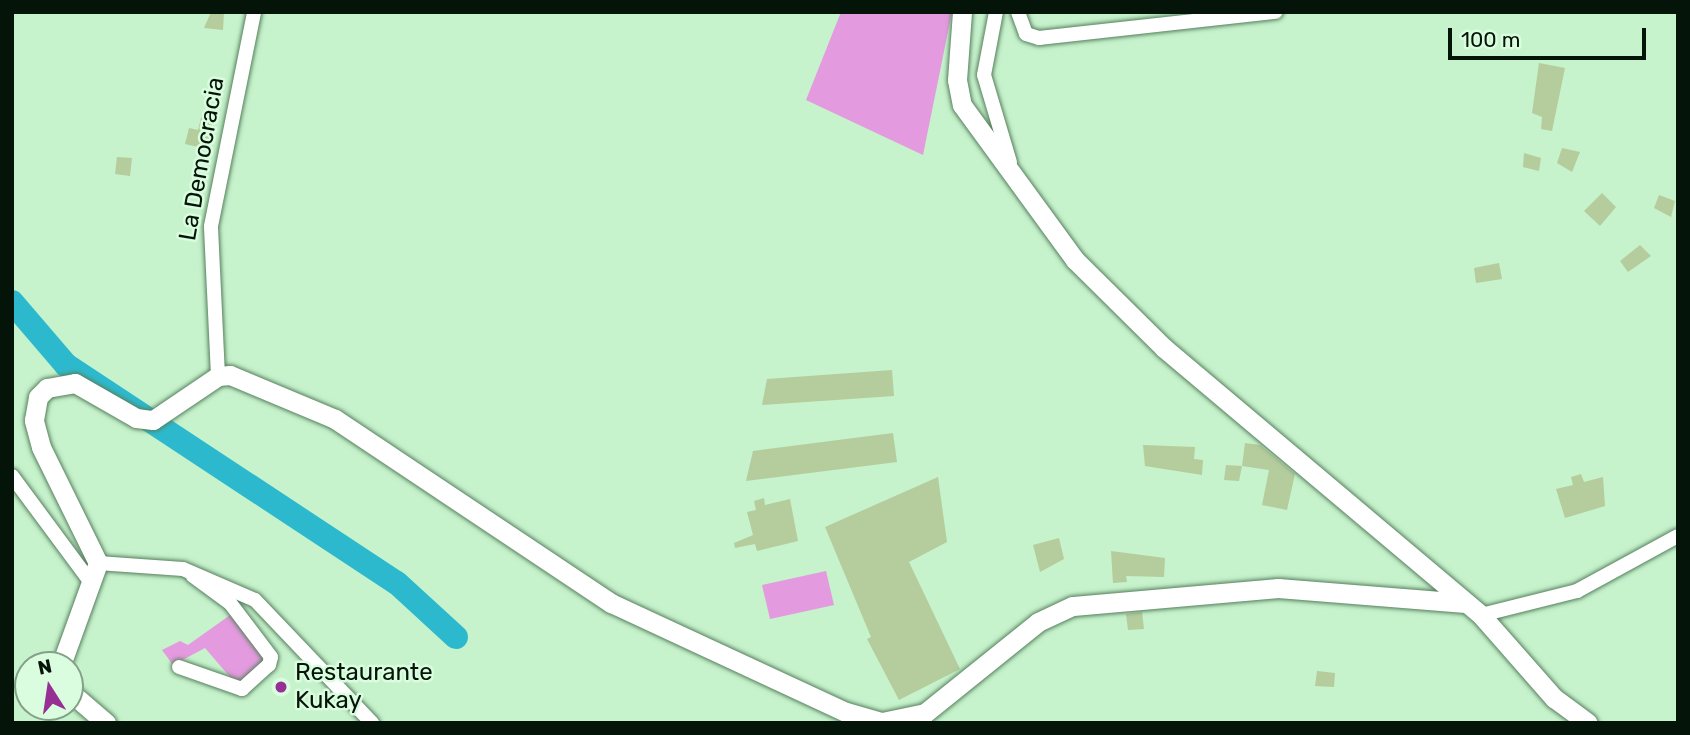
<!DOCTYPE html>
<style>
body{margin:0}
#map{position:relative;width:1690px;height:735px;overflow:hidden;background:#c6f2cc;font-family:Rubik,sans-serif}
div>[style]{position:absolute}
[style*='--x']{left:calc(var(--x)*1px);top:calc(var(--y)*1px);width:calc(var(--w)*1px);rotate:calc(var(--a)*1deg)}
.green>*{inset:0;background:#e39ade}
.river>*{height:24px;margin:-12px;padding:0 12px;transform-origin:12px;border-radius:12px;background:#2db9cd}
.building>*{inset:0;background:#b5cc9d}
.roads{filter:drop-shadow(0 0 2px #57805e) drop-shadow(0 0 2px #57805e)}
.street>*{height:14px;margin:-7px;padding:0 7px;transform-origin:7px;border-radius:7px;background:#fff}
.secondary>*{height:19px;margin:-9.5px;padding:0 9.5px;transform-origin:9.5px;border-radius:9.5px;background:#fff}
.dots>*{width:19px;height:19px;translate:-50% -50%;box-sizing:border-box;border:4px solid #d9fdde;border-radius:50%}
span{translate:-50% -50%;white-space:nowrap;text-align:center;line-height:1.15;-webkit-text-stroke:5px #d9fdde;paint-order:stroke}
.street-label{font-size:24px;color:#051408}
.poi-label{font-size:24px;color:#051408}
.left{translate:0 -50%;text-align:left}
.frame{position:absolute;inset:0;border:14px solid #051408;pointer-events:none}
.north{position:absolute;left:14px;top:651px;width:70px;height:70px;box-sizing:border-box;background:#d9fdde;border:2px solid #84a088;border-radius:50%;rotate:348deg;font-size:19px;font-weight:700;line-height:28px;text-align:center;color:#051408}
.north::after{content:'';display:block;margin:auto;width:24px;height:32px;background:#973094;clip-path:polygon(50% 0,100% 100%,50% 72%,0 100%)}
.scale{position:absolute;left:1448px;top:28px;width:198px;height:32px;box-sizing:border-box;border:4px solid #051408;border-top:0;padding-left:9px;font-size:21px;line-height:24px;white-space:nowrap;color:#051408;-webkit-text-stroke:5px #d9fdde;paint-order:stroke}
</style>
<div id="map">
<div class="green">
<div style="clip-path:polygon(841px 12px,952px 12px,923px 155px,806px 100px)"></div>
<div style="clip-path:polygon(826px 571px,834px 605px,770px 619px,762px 585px)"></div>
<div style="clip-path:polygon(233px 613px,269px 660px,236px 684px,205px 648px,173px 665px,162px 650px,180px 641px,188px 645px)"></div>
</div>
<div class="river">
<div style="--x:12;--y:302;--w:83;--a:49.4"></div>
<div style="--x:66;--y:365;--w:396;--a:33.4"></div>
<div style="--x:397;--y:583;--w:80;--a:42.5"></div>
</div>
<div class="building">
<div style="clip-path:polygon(211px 12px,224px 12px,223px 30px,204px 28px)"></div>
<div style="clip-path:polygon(1539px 63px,1565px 68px,1552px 131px,1541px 129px,1542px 117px,1532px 113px)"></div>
<div style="clip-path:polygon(202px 114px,214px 116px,207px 149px,185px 144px,189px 128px,198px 130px)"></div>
<div style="clip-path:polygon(1562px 148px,1580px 152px,1572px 172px,1557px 163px)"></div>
<div style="clip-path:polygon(1524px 153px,1541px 158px,1539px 171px,1523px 167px)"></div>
<div style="clip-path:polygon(117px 157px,132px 158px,130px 176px,115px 174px)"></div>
<div style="clip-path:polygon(1602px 193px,1616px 207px,1600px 226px,1584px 211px)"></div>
<div style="clip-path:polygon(1659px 195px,1675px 201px,1671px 217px,1654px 208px)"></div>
<div style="clip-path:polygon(1640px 245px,1651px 256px,1628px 272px,1620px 261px)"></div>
<div style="clip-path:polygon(1499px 263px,1502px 279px,1476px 283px,1474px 268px)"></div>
<div style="clip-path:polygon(892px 370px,894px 396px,762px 405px,767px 379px)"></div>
<div style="clip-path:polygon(893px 433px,897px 462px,746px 481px,753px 451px)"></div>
<div style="clip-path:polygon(1245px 443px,1260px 445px,1295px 474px,1287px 510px,1262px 505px,1269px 470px,1242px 466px)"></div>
<div style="clip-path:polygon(1143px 445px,1195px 447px,1194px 459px,1203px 460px,1202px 475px,1145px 466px)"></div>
<div style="clip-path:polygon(1226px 465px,1242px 466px,1239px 481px,1224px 480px)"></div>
<div style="clip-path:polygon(1581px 474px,1584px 482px,1603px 477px,1605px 506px,1565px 518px,1556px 489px,1573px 485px,1571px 477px)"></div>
<div style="clip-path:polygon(938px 477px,947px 542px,909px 562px,960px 669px,899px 700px,867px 639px,871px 637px,825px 527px)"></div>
<div style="clip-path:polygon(764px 498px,765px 505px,790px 499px,798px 541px,757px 551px,755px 544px,735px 548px,734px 543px,753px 535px,747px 512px,756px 510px,754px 501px)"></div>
<div style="clip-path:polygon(1059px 538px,1064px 559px,1040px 572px,1033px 545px)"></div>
<div style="clip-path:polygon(1111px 551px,1165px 558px,1164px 577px,1126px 576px,1127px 582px,1113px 583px)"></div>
<div style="clip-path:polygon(1142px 612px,1144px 629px,1128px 630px,1126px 614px)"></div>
<div style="clip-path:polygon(1317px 671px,1335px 673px,1334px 687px,1315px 686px)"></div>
</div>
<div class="roads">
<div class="street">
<div style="--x:996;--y:12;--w:64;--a:100.8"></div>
<div style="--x:984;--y:75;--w:91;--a:73.4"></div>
<div style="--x:1018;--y:12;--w:23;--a:70"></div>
<div style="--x:1026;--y:34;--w:14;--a:17"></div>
<div style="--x:1039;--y:38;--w:238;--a:-6.3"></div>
<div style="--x:218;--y:376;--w:150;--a:-92.7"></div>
<div style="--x:211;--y:226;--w:218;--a:-78.6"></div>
<div style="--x:12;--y:476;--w:129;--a:53.5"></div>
<div style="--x:98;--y:563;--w:85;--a:4"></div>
<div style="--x:183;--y:569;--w:78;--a:23.3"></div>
<div style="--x:255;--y:600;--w:170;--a:46.4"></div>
<div style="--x:1481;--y:615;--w:99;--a:-14"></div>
<div style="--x:1577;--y:591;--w:115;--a:-28.6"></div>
<div style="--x:179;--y:667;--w:67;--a:19.2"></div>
<div style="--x:242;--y:689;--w:36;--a:-42"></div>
<div style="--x:269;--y:665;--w:8;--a:-76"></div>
<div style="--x:271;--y:657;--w:68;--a:-127.2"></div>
<div style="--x:230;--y:603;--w:46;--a:-143.9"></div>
</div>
<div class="secondary">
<div style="--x:962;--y:12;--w:68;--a:94.2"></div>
<div style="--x:957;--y:80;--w:25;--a:79"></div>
<div style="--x:962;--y:105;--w:192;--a:53.9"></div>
<div style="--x:1075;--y:260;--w:125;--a:44.7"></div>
<div style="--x:1164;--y:348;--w:414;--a:40.1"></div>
<div style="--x:1481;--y:615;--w:111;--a:48.7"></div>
<div style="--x:1554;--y:698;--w:42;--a:36.3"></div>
<div style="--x:61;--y:665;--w:109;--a:-70.1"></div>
<div style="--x:98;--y:563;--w:129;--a:-116.2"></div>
<div style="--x:41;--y:447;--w:28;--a:-105"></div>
<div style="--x:34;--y:420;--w:23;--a:-80"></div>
<div style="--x:38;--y:397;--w:13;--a:-45"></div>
<div style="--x:47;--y:388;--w:28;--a:-10"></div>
<div style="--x:75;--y:383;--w:70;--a:29.8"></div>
<div style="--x:136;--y:418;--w:17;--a:7"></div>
<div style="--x:153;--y:420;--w:78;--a:-34.1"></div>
<div style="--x:218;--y:376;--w:12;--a:-5"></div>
<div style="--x:230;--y:375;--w:114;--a:22.7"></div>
<div style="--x:335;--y:419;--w:332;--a:33.7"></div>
<div style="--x:611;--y:603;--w:259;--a:24.9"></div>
<div style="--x:846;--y:712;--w:37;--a:16"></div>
<div style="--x:882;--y:722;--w:44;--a:-11.8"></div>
<div style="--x:925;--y:713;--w:145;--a:-38.8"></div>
<div style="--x:1038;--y:622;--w:38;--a:-25"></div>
<div style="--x:1073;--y:606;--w:206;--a:-5"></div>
<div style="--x:1278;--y:588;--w:188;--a:4.6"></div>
<div style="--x:70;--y:692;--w:48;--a:40.7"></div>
</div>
</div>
<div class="dots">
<div style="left:281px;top:687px;background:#973094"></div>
</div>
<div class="street-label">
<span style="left:202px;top:159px;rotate:-80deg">La Democracia</span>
</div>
<div class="poi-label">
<span class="left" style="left:295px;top:687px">Restaurante<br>Kukay</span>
</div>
<div class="frame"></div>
<div class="north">N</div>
<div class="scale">100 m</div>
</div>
